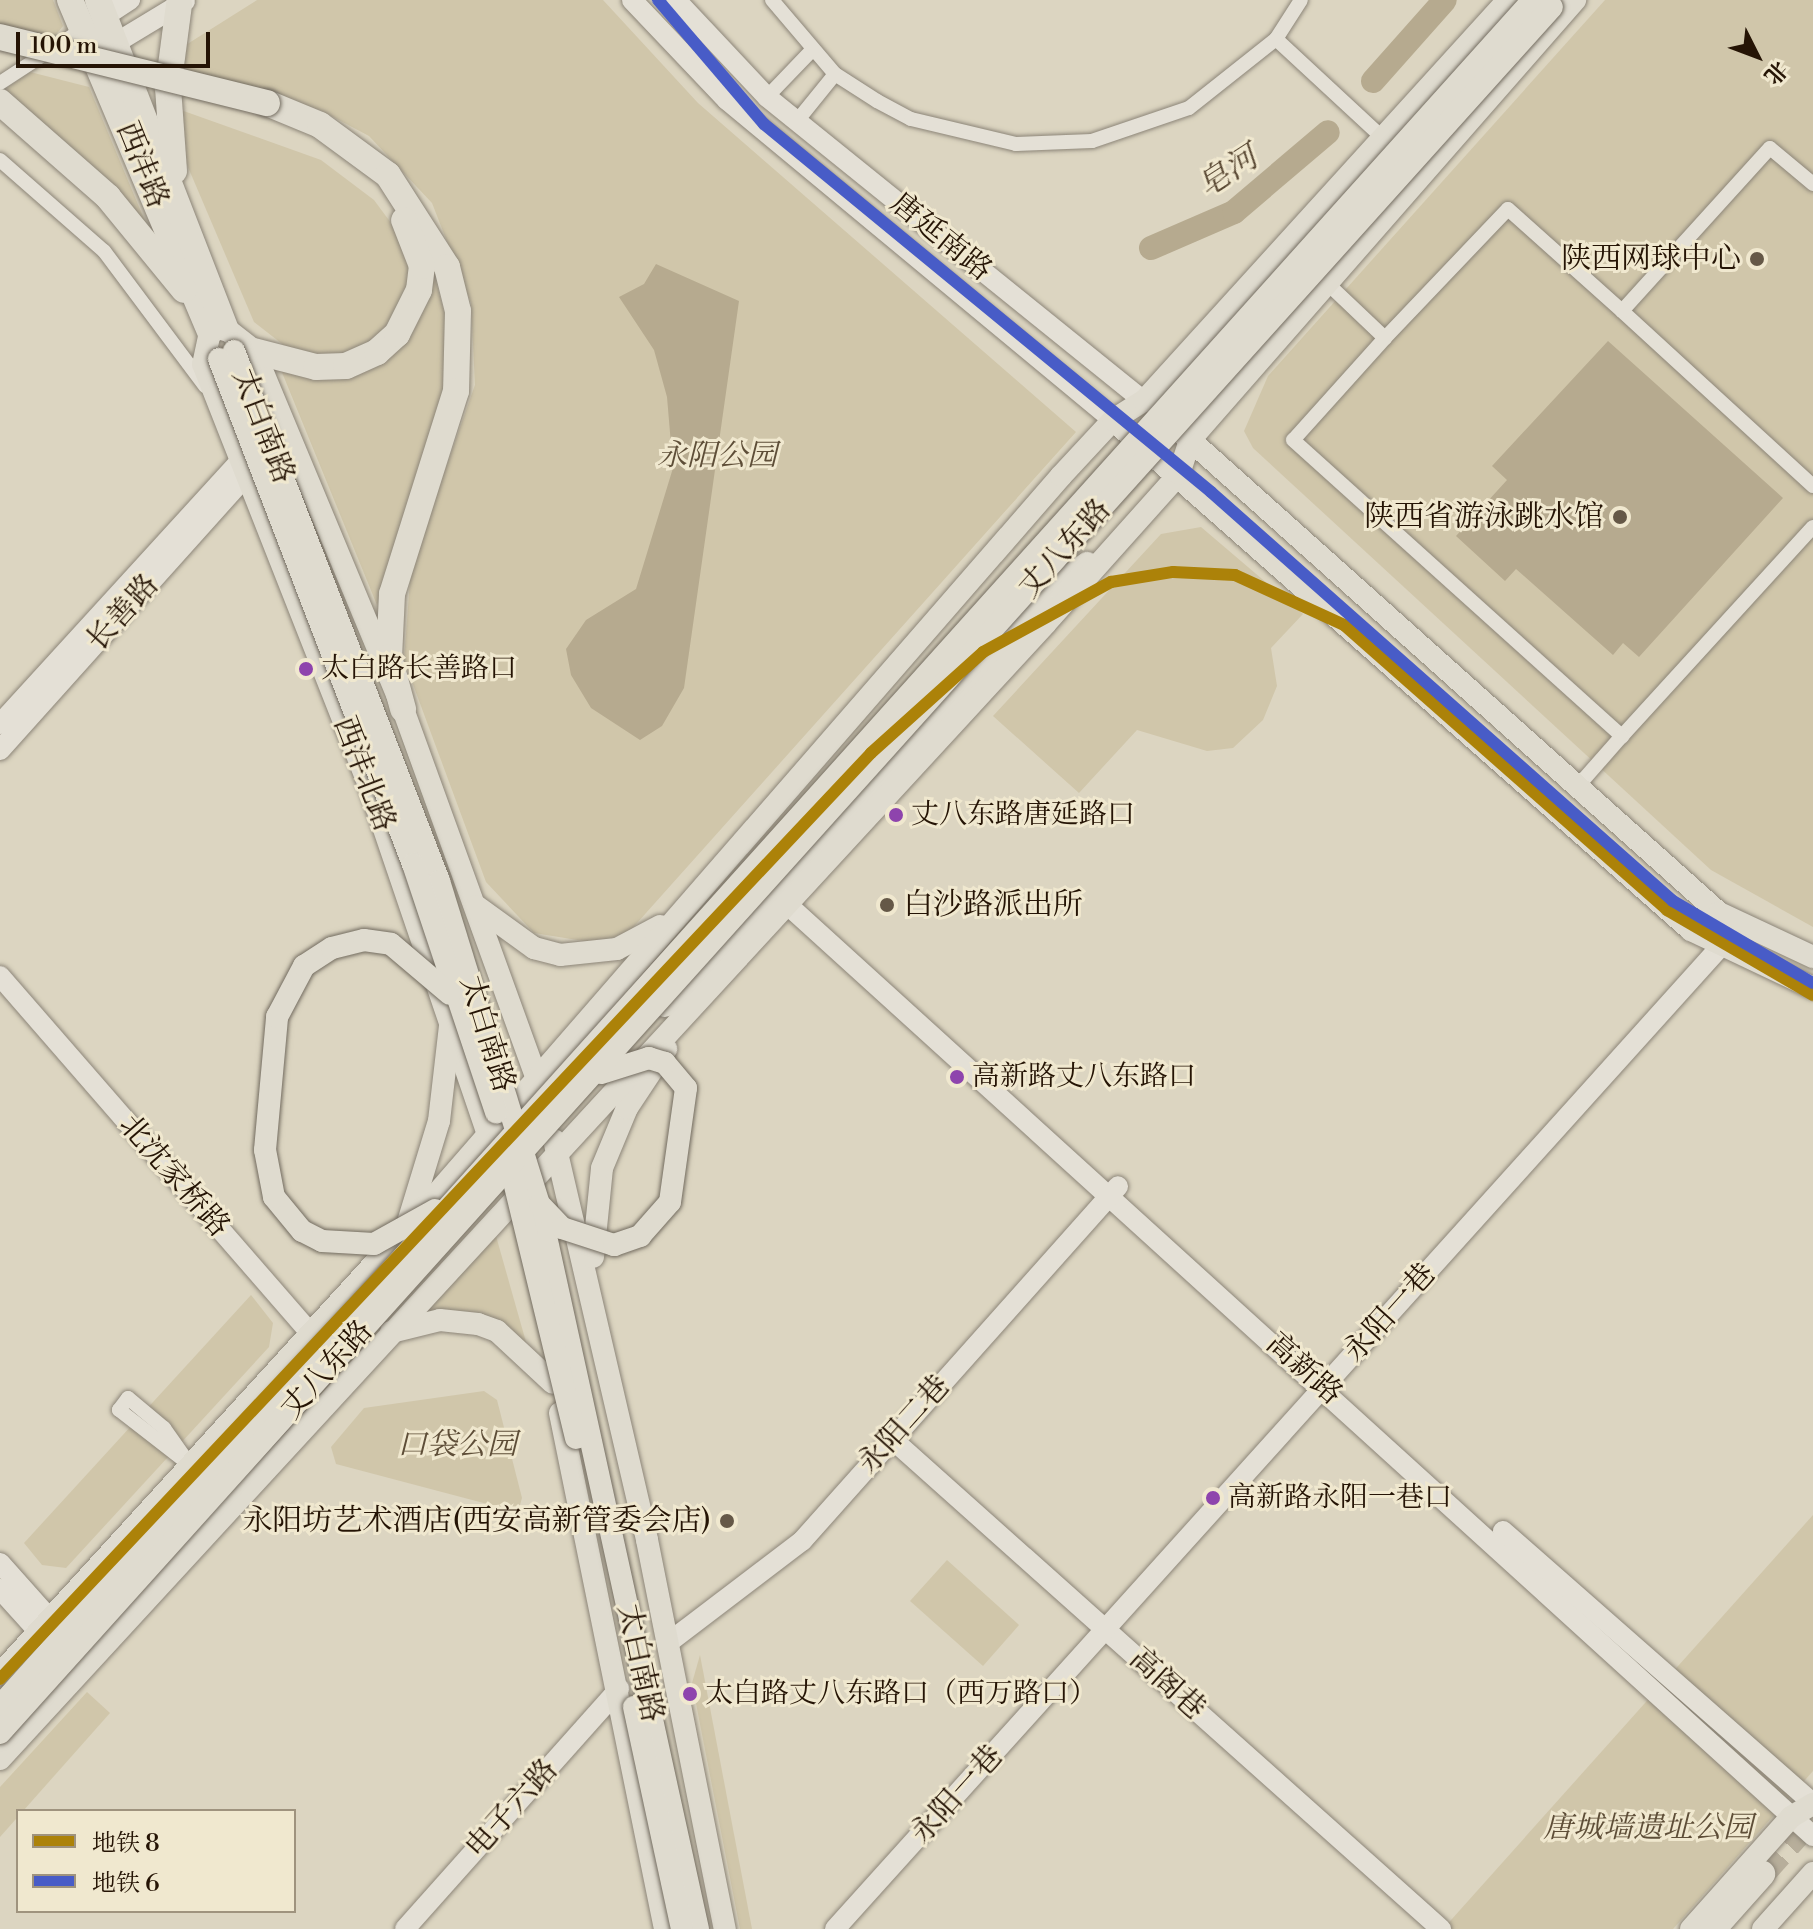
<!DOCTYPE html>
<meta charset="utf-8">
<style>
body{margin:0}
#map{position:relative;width:1813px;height:1929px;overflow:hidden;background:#dcd5c1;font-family:"Libre Bodoni","Noto Serif SC",serif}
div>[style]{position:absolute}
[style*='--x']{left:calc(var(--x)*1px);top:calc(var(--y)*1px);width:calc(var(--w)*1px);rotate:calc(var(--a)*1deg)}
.green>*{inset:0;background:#d0c6aa}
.water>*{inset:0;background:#b6aa8f}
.river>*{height:24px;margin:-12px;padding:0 12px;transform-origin:12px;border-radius:12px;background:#b6aa8f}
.highway-tunnel>*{height:26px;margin-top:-13px;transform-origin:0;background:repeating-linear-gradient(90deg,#b7ae9b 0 26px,transparent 0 39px)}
.roads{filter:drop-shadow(0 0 2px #8c8578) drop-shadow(0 0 2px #8c8578)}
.street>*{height:14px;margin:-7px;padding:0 7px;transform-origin:7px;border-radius:7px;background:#e4e0d6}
.secondary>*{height:20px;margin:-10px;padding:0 10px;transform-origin:10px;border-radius:10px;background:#e4e0d6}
.primary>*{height:22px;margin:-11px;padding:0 11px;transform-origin:11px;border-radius:11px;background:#dfdbcf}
.highway>*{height:26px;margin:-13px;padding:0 13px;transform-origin:13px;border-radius:13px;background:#dfdbcf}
.bridges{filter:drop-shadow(0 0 2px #726b5f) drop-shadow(0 0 2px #726b5f)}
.primary-bridge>*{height:22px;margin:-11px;padding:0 11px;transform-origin:11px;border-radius:11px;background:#dfdbcf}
.highway-bridge>*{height:26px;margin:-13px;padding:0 13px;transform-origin:13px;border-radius:13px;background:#dfdbcf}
.metro-1>*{height:12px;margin:-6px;padding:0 6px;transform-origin:6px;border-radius:6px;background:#ac8209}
.metro-2>*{height:12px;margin:-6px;padding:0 6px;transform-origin:6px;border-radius:6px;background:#485cc7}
.dots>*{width:22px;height:22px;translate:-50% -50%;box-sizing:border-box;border:4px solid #f0e8cf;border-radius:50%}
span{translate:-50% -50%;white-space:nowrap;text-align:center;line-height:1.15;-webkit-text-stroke:6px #f0e8cf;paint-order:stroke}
.bus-label{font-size:28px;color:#251405}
.left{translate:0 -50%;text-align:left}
.street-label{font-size:30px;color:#251405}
.poi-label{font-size:30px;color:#251405}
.right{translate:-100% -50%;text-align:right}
.park-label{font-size:30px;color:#5e4e38;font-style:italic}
.water-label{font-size:32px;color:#594833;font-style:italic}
.legend{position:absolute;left:16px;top:1809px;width:280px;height:104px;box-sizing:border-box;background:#f0e8cf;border:2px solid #9f937e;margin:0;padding:10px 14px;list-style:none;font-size:24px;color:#251405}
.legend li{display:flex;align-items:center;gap:16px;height:40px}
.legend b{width:40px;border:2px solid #9f937e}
.north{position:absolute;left:1717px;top:16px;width:80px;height:80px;-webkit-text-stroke:6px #f0e8cf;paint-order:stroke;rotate:132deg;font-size:22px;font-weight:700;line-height:32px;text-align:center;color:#251405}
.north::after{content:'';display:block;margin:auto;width:28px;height:36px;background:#251405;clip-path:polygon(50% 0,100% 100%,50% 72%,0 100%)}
.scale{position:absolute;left:16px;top:32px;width:194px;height:36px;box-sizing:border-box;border:4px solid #251405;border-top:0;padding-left:10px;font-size:24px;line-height:28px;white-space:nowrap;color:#251405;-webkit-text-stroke:6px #f0e8cf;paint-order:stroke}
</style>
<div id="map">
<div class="green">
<div style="clip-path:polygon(0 0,53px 0,63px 26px,54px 37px,0 24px)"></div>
<div style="clip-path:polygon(257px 0,603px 0,698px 103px,1076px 432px,629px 932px,596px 943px,534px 933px,486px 882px,404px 660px,411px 567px,475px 385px,471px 303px,432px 203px,369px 136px,320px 110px,179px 68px,181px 48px)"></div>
<div style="clip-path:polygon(1605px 0,1813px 0,1813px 927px,1711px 870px,1253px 448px,1244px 431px,1268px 376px)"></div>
<div style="clip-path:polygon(30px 72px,89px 87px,147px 226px,5px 89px)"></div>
<div style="clip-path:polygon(178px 109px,321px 160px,374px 200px,408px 246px,413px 281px,381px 338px,352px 355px,295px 354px,254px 322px,182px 153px)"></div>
<div style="clip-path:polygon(429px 257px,449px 329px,450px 392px,377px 605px,279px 365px,370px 361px)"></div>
<div style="clip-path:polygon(1201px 527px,1303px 614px,1271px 648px,1277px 686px,1263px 720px,1233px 748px,1207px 751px,1137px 730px,1079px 793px,993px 716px,1161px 534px)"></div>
<div style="clip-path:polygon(496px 1236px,526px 1342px,418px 1316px)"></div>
<div style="clip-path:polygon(251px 1295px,273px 1323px,269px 1347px,66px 1568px,42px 1565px,24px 1543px)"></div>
<div style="clip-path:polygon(484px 1391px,497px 1400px,522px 1498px,518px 1512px,336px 1464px,331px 1447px,364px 1408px)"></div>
<div style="clip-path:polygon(1813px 1515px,1813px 1771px,1673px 1929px,1443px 1929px)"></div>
<div style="clip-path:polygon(947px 1560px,1019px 1625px,983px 1666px,910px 1601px)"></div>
<div style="clip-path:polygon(700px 1655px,752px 1929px,740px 1929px,692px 1683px)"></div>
<div style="clip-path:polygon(87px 1692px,110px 1713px,0 1837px,0 1787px)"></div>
</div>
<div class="water">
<div style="clip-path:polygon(656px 264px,739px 301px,684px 688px,662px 726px,640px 740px,591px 708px,571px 675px,566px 649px,586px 620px,636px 589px,673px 468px,667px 397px,654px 350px,619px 297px,644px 284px)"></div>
<div style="clip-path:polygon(1608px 341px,1783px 498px,1639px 657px,1623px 643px,1613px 655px,1516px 569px,1505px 581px,1456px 536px,1507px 480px,1492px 466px)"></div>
</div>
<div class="river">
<div style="--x:1373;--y:81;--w:108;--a:-48.4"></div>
<div style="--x:1151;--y:248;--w:90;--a:-23.4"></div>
<div style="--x:1234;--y:212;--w:123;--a:-40.4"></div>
</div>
<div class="highway-tunnel">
<div style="--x:1762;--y:1874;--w:76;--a:-48.2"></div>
</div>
<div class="roads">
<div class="street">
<div style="--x:772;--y:0;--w:97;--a:49.6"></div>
<div style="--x:835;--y:74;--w:50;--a:32.7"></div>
<div style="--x:877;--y:101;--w:38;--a:28"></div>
<div style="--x:911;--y:119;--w:108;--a:13.4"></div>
<div style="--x:1016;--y:144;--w:76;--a:-2.3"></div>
<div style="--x:1092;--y:141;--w:102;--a:-18.8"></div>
<div style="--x:1189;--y:108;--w:111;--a:-38.4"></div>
<div style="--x:1276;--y:39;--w:46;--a:-57.3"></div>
<div style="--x:1276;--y:39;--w:144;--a:42.8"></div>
<div style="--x:0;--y:83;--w:103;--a:-33.1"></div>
<div style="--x:767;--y:97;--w:65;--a:-46.2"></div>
<div style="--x:797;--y:121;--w:60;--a:-51"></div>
<div style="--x:0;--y:160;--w:138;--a:41.2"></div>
<div style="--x:104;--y:251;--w:169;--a:53.2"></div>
<div style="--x:1327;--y:283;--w:80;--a:43.5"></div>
<div style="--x:1385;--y:338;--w:137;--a:132"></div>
<div style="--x:1293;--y:440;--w:443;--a:42"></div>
<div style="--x:1622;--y:736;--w:283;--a:-47.6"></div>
<div style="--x:1622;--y:311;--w:259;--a:42.5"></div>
<div style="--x:1385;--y:338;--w:178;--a:-46.4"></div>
<div style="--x:1508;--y:209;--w:153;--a:41.8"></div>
<div style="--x:1622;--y:311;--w:220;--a:-47.8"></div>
<div style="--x:1770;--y:148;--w:56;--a:39.9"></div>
<div style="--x:1577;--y:787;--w:68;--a:-48.6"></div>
<div style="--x:128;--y:1398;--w:47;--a:39.8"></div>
<div style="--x:164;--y:1428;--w:45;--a:54.9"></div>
<div style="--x:190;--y:1465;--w:90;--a:-142.2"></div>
<div style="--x:119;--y:1410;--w:15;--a:-53"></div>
</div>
<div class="secondary">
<div style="--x:632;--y:0;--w:138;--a:46.5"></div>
<div style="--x:727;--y:100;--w:501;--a:39.66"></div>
<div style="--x:676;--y:0;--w:133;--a:46.8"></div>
<div style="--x:767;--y:97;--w:484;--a:38.9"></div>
<div style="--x:105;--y:16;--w:30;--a:-33"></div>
<div style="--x:114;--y:44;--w:83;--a:-31.2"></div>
<div style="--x:0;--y:724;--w:356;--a:-47.6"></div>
<div style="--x:0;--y:750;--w:368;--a:-48.1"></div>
<div style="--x:790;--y:907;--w:1382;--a:42.24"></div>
<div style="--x:0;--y:976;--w:486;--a:49"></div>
<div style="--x:892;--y:1439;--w:736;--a:41.75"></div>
<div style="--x:1503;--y:1531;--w:412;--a:41.3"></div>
<div style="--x:0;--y:1563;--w:74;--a:48.3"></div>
<div style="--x:0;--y:1589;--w:57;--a:47.9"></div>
<div style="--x:668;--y:1643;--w:168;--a:-37.3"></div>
<div style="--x:802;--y:1541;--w:475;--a:-48.3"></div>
<div style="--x:405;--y:1929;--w:322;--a:-48.3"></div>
<div style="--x:835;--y:1929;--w:1322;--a:-47.97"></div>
</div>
<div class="primary">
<div style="--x:225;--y:328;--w:37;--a:38"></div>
<div style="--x:254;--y:351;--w:388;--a:67.4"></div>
<div style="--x:403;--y:709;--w:406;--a:70.1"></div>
<div style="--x:210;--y:332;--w:33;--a:102"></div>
<div style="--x:203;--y:364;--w:456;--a:68.5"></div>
<div style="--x:370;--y:788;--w:375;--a:71.2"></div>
<div style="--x:1113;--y:420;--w:771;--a:41.42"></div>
<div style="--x:1691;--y:930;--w:135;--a:25.4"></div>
<div style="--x:1180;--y:431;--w:723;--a:41.8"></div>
<div style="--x:1719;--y:913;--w:104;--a:25.1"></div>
<div style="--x:476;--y:906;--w:72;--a:35.9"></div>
<div style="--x:534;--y:948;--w:27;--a:15"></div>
<div style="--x:560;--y:955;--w:57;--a:-6"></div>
<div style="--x:617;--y:949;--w:49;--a:-28.1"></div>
<div style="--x:665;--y:1006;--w:113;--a:-42.5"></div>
<div style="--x:748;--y:930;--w:460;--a:-48.3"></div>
<div style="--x:1054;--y:587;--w:41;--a:-36"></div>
<div style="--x:554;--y:1140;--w:411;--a:76.9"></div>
<div style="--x:647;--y:1540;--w:397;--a:78.7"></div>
<div style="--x:409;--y:1219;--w:102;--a:-73"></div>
<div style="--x:439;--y:1121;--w:96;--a:-83.4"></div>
<div style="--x:593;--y:1257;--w:89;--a:-84.2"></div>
<div style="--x:602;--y:1168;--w:65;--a:-67.4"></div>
<div style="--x:627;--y:1108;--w:71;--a:-56.5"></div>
<div style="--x:391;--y:1332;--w:50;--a:-13.8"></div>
<div style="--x:440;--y:1320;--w:38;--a:6"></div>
<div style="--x:478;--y:1324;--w:20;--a:20"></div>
<div style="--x:497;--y:1331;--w:76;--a:42.9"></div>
<div style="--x:560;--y:1413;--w:527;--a:78.5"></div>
<div style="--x:0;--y:1674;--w:602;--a:-47.62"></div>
<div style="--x:406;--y:1229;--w:998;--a:-48.98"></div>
<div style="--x:1061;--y:476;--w:76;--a:-47.1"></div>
<div style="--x:1113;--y:420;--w:36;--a:-32"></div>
<div style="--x:1144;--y:401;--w:542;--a:-47.77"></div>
<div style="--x:0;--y:1759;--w:1544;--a:-47.36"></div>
<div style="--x:1046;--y:623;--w:200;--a:-48.2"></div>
<div style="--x:1179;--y:474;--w:36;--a:-72"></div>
<div style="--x:1190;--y:440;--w:585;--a:-48.81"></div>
<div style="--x:1691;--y:1929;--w:150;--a:-48.2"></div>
<div style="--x:1791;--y:1817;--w:26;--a:-31"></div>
<div style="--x:1763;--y:1929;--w:75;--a:-48.2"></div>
</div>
<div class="highway">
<div style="--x:70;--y:0;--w:360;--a:67.1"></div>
<div style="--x:98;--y:0;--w:352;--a:68.8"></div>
<div style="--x:0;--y:102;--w:144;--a:41.3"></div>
<div style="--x:108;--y:197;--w:120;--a:50.7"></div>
<div style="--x:267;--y:103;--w:57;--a:22.5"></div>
<div style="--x:320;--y:125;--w:84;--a:36.3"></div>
<div style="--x:388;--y:175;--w:109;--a:57.3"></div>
<div style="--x:447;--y:267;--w:45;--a:76"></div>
<div style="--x:458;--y:311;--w:80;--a:91.4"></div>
<div style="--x:456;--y:391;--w:213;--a:107.5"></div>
<div style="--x:392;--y:594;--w:63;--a:92.7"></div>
<div style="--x:389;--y:657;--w:54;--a:74.9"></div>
<div style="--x:174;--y:171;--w:83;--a:-94.1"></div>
<div style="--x:168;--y:88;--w:85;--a:-82.5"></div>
<div style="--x:254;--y:351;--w:64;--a:14.5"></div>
<div style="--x:316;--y:367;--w:30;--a:-2"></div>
<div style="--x:346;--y:366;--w:34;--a:-24"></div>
<div style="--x:377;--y:352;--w:27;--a:-42"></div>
<div style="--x:397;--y:334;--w:49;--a:-63.4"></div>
<div style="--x:419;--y:290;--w:24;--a:-83"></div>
<div style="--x:422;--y:266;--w:49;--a:-111.4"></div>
<div style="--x:1713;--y:1929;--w:74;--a:-48.3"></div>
</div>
</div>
<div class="bridges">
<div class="primary-bridge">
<div style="--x:234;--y:351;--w:568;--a:68.85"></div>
<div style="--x:439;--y:881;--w:338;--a:72.8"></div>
<div style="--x:539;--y:1204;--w:742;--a:77.63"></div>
<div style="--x:219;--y:359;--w:541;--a:68.99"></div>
<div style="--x:413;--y:864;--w:262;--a:71.5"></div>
<div style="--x:508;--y:1157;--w:289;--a:76.4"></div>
<div style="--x:540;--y:1205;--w:32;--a:46"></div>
<div style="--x:562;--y:1228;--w:55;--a:18.1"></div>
<div style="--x:614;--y:1245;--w:28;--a:-19"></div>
<div style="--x:640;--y:1236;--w:45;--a:-48.6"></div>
<div style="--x:670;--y:1202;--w:115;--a:-82"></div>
<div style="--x:686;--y:1088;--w:33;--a:-130"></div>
<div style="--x:665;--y:1063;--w:17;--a:-163"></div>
<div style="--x:649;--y:1058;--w:50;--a:162.6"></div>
<div style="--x:435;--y:1210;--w:70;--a:150.9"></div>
<div style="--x:374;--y:1244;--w:52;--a:-176.7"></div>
<div style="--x:322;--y:1241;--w:22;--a:-153"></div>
<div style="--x:302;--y:1231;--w:44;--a:-129.5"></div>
<div style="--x:274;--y:1197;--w:48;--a:-100.8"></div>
<div style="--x:265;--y:1150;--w:134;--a:-84.8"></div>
<div style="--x:277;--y:1017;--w:58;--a:-62.1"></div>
<div style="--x:304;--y:966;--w:33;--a:-33"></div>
<div style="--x:332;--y:948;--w:33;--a:-14"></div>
<div style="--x:364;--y:940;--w:27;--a:8"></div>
<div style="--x:391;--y:944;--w:77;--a:40.3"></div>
<div style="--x:0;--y:1706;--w:2294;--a:-48.06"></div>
<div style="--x:634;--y:1707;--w:227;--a:77.8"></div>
<div style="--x:0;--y:1733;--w:2321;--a:-48.04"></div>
</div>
<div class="highway-bridge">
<div style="--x:0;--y:37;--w:275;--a:13.9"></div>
</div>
</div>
<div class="metro-1">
<div style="--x:0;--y:1679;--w:1271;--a:-46.75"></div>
<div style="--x:871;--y:753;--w:151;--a:-42"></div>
<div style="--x:983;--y:652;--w:146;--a:-28.7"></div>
<div style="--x:1111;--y:582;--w:63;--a:-9.2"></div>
<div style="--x:1173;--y:572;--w:62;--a:2.8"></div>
<div style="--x:1235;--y:575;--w:120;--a:24.6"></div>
<div style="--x:1344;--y:625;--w:431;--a:41.4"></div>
<div style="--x:1667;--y:910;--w:169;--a:30.2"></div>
</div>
<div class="metro-2">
<div style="--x:658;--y:0;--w:163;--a:49.5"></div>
<div style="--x:764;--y:124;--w:579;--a:39.46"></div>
<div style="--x:1211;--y:492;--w:617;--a:41.52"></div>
<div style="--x:1673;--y:901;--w:162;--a:30.4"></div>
</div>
<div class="dots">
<div style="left:1757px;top:259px;background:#655847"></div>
<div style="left:1620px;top:517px;background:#655847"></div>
<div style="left:306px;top:669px;background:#8e44ad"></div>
<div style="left:896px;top:815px;background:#8e44ad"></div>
<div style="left:887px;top:905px;background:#655847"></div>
<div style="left:957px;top:1077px;background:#8e44ad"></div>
<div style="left:1213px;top:1498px;background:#8e44ad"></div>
<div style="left:727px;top:1521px;background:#655847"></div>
<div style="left:690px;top:1694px;background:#8e44ad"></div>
</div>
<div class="bus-label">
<span class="left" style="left:321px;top:669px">太白路长善路口</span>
<span class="left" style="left:911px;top:815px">丈八东路唐延路口</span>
<span class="left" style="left:972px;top:1077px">高新路丈八东路口</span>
<span class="left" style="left:1228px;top:1498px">高新路永阳一巷口</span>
<span class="left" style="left:705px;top:1694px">太白路丈八东路口（西万路口）</span>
</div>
<div class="street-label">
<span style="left:142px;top:165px;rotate:68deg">西沣路</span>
<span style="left:941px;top:237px;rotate:39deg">唐延南路</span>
<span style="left:263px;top:426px;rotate:69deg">太白南路</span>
<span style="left:1065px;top:549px;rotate:-48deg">丈八东路</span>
<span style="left:123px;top:613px;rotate:-48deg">长善路</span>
<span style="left:364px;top:774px;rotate:69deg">西沣北路</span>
<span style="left:487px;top:1034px;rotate:73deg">太白南路</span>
<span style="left:174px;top:1176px;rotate:49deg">北沈家桥路</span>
<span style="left:1390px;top:1313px;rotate:-48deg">永阳一巷</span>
<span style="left:1304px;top:1369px;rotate:42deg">高新路</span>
<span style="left:327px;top:1370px;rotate:-48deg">丈八东路</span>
<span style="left:904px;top:1425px;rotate:-48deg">永阳二巷</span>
<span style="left:640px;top:1663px;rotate:78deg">太白南路</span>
<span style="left:1167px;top:1684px;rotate:42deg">高阁巷</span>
<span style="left:957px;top:1795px;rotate:-48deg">永阳一巷</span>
<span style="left:512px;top:1809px;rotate:-48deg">电子六路</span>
</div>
<div class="poi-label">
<span class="right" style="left:1741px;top:259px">陕西网球中心</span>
<span class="right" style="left:1604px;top:517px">陕西省游泳跳水馆</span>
<span class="left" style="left:903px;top:905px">白沙路派出所</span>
<span class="right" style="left:711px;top:1521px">永阳坊艺术酒店(西安高新管委会店)</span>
</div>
<div class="park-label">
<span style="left:717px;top:456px">永阳公园</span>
<span style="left:457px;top:1445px">口袋公园</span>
<span style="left:1648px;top:1828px">唐城墙遗址公园</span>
</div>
<div class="water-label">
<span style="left:1228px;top:172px;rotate:-33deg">皂河</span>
</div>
<ul class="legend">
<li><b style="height:10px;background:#ac8209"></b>地铁 8</li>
<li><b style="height:10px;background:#485cc7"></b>地铁 6</li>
</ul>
<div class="north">北</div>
<div class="scale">100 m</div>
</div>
